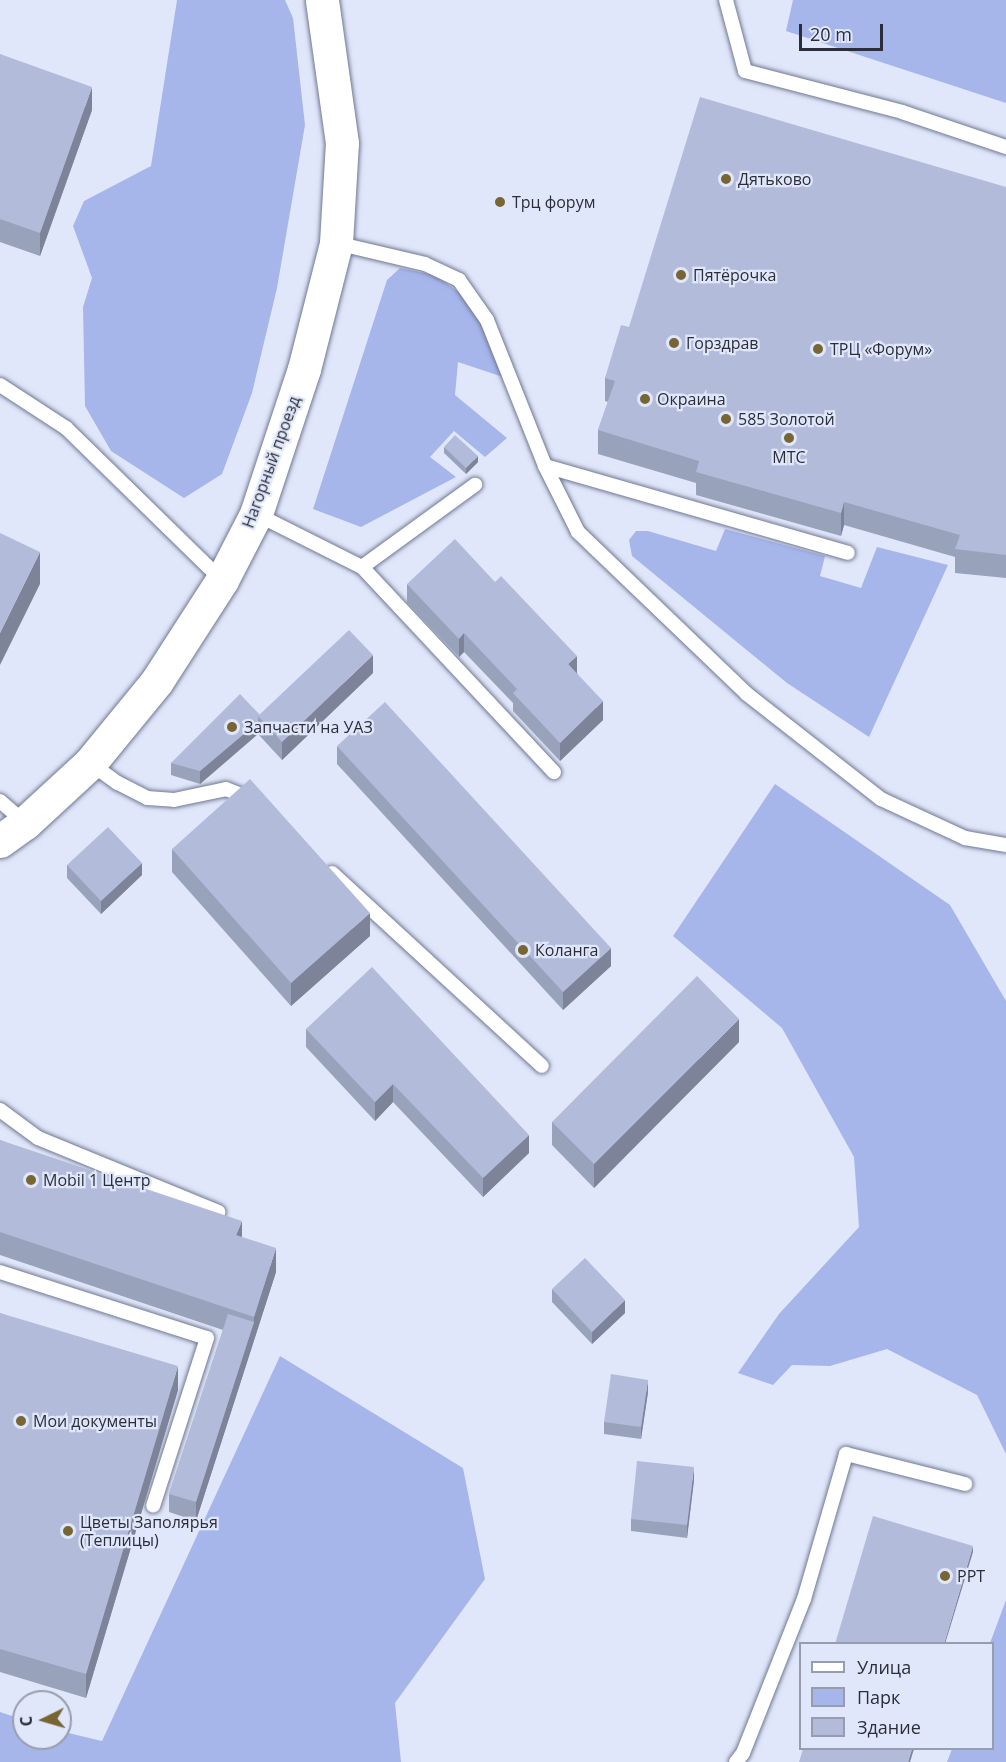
<!DOCTYPE html>
<meta charset="utf-8">
<style>
body{margin:0}
#map{position:relative;width:1006px;height:1762px;overflow:hidden;background:#e1e7fa;font-family:"Open Sans",sans-serif}
div>[style]{position:absolute}
[style*='--x']{left:calc(var(--x)*1px);top:calc(var(--y)*1px);width:calc(var(--w)*1px);rotate:calc(var(--a)*1deg)}
.green>*{inset:0;background:#a6b6eb}
.roads{filter:drop-shadow(0 0 2px #707894) drop-shadow(0 0 2px #707894)}
.lane>*{height:14px;margin:-7px;padding:0 7px;transform-origin:7px;border-radius:7px;background:#fff}
.secondary>*{height:33px;margin:-16.5px;padding:0 16.5px;transform-origin:16.5px;border-radius:16.5px;background:#fff}
.wall>*{inset:0;background:#99a2bb}
.shaded-wall>*{inset:0;background:#7d8499}
.building>*{inset:0;background:#b2bcda}
.dots>*{width:16px;height:16px;translate:-50% -50%;box-sizing:border-box;border:3px solid #e1e7fa;border-radius:50%}
span{translate:-50% -50%;white-space:nowrap;text-align:center;line-height:1.15;-webkit-text-stroke:4.5px #e1e7fa;paint-order:stroke}
.poi-label{font-size:16px;color:#2b2e3a}
.left{translate:0 -50%;text-align:left}
.street-label{font-size:16px;color:#2b2e3a}
.legend{position:absolute;left:799px;top:1642px;width:195px;height:108px;box-sizing:border-box;background:#e1e7fa;border:2px solid #989dad;margin:0;padding:8px 10px;list-style:none;font-size:18px;color:#2b2e3a}
.legend li{display:flex;align-items:center;gap:12px;height:30px}
.legend b{width:30px;border:2px solid #989dad}
.north{position:absolute;left:12px;top:1690px;width:60px;height:60px;box-sizing:border-box;background:#e1e7fa;border:2px solid #989dad;border-radius:50%;rotate:265deg;font-size:16px;font-weight:700;line-height:24px;text-align:center;color:#2b2e3a}
.north::after{content:'';display:block;margin:auto;width:21px;height:27px;background:#776634;clip-path:polygon(50% 0,100% 100%,50% 72%,0 100%)}
.scale{position:absolute;left:799px;top:24px;width:84px;height:27px;box-sizing:border-box;border:3px solid #2b2e3a;border-top:0;padding-left:8px;font-size:18px;line-height:21px;white-space:nowrap;color:#2b2e3a;-webkit-text-stroke:4px #e1e7fa;paint-order:stroke}
</style>
<div id="map">
<div class="green">
<div style="clip-path:polygon(177px 0,285px 0,293px 18px,305px 125px,277px 288px,252px 393px,222px 474px,184px 498px,111px 451px,85px 406px,83px 307px,92px 278px,73px 226px,84px 201px,151px 166px)"></div>
<div style="clip-path:polygon(793px 0,1006px 0,1006px 103px,786px 31px)"></div>
<div style="clip-path:polygon(400px 268px,434px 275px,450px 286px,467px 298px,488px 332px,506px 378px,458px 362px,455px 395px,507px 438px,485px 457px,454px 431px,430px 457px,456px 477px,361px 527px,313px 509px,387px 280px)"></div>
<div style="clip-path:polygon(725px 529px,825px 556px,820px 576px,861px 588px,877px 547px,948px 565px,869px 737px,787px 683px,632px 556px,629px 540px,636px 531px,648px 531px,716px 551px)"></div>
<div style="clip-path:polygon(775px 784px,950px 905px,1006px 1001px,1006px 1454px,977px 1395px,887px 1349px,830px 1366px,792px 1365px,773px 1385px,738px 1373px,779px 1314px,859px 1227px,854px 1157px,782px 1028px,673px 936px)"></div>
<div style="clip-path:polygon(280px 1356px,463px 1468px,485px 1579px,395px 1703px,401px 1762px,0 1762px,0 1712px,24px 1720px,24px 1738px,60px 1738px,60px 1731px,102px 1741px)"></div>
<div style="clip-path:polygon(1006px 1600px,1006px 1762px,947px 1762px,952px 1749px,992px 1748px,992px 1644px,990px 1643px)"></div>
</div>
<div class="roads">
<div class="lane">
<div style="--x:726;--y:0;--w:73;--a:75"></div>
<div style="--x:745;--y:71;--w:162;--a:14.6"></div>
<div style="--x:902;--y:112;--w:110;--a:18.6"></div>
<div style="--x:336;--y:243;--w:91;--a:13.3"></div>
<div style="--x:425;--y:264;--w:38;--a:25"></div>
<div style="--x:459;--y:280;--w:49;--a:55"></div>
<div style="--x:487;--y:320;--w:157;--a:68.3"></div>
<div style="--x:545;--y:466;--w:74;--a:63.4"></div>
<div style="--x:578;--y:532;--w:234;--a:43.8"></div>
<div style="--x:747;--y:694;--w:170;--a:38.1"></div>
<div style="--x:881;--y:799;--w:93;--a:24.9"></div>
<div style="--x:965;--y:838;--w:42;--a:9.7"></div>
<div style="--x:0;--y:385;--w:79;--a:33.1"></div>
<div style="--x:66;--y:428;--w:218;--a:44.3"></div>
<div style="--x:545;--y:466;--w:315;--a:16"></div>
<div style="--x:256;--y:514;--w:119;--a:26.6"></div>
<div style="--x:362;--y:567;--w:281;--a:46.9"></div>
<div style="--x:362;--y:567;--w:140;--a:-36"></div>
<div style="--x:90;--y:763;--w:34;--a:36"></div>
<div style="--x:118;--y:783;--w:33;--a:27"></div>
<div style="--x:147;--y:798;--w:27;--a:4"></div>
<div style="--x:174;--y:800;--w:53;--a:-11.9"></div>
<div style="--x:226;--y:789;--w:27;--a:22"></div>
<div style="--x:0;--y:801;--w:33;--a:41"></div>
<div style="--x:332;--y:873;--w:285;--a:42.6"></div>
<div style="--x:0;--y:1110;--w:47;--a:36.4"></div>
<div style="--x:38;--y:1138;--w:195;--a:22.3"></div>
<div style="--x:0;--y:1272;--w:217;--a:17.7"></div>
<div style="--x:207;--y:1338;--w:176;--a:107.8"></div>
<div style="--x:736;--y:1762;--w:11;--a:-52"></div>
<div style="--x:743;--y:1753;--w:166;--a:-68.4"></div>
<div style="--x:804;--y:1599;--w:151;--a:-73.8"></div>
<div style="--x:846;--y:1454;--w:123;--a:14.1"></div>
</div>
<div class="secondary">
<div style="--x:0;--y:841;--w:31;--a:-36"></div>
<div style="--x:25;--y:823;--w:88;--a:-42.7"></div>
<div style="--x:90;--y:763;--w:106;--a:-50.7"></div>
<div style="--x:157;--y:681;--w:120;--a:-57.2"></div>
<div style="--x:222;--y:580;--w:74;--a:-62.7"></div>
<div style="--x:256;--y:514;--w:153;--a:-71.7"></div>
<div style="--x:304;--y:369;--w:130;--a:-75.7"></div>
<div style="--x:336;--y:243;--w:100;--a:-86.6"></div>
<div style="--x:342;--y:143;--w:144;--a:-98"></div>
</div>
</div>
<div class="wall">
<div style="clip-path:polygon(0 54px,92px 110px,40px 256px,0 242px)"></div>
<div style="clip-path:polygon(1006px 187px,1006px 578px,955px 573px,955px 557px,844px 525px,841px 536px,696px 495px,696px 483px,598px 454px,598px 430px,608px 402px,605px 401px,605px 378px,629px 327px)"></div>
<div style="clip-path:polygon(444px 447px,478px 462px,466px 474px,444px 453px)"></div>
<div style="clip-path:polygon(407px 584px,577px 673px,603px 720px,560px 761px,513px 711px,513px 703px,464px 652px,459px 657px,407px 603px)"></div>
<div style="clip-path:polygon(373px 673px,282px 760px,258px 734px,200px 784px,171px 775px,171px 763px,260px 715px)"></div>
<div style="clip-path:polygon(337px 746px,611px 966px,563px 1010px,337px 764px)"></div>
<div style="clip-path:polygon(172px 849px,370px 936px,291px 1006px,172px 872px)"></div>
<div style="clip-path:polygon(67px 865px,142px 875px,101px 914px,67px 878px)"></div>
<div style="clip-path:polygon(306px 1029px,529px 1153px,483px 1197px,393px 1102px,375px 1121px,306px 1047px)"></div>
<div style="clip-path:polygon(739px 1042px,594px 1188px,552px 1145px,552px 1122px)"></div>
<div style="clip-path:polygon(0 1140px,242px 1237px,276px 1272px,196px 1521px,169px 1512px,169px 1494px,223px 1330px,0 1255px)"></div>
<div style="clip-path:polygon(552px 1289px,625px 1313px,592px 1344px,552px 1302px)"></div>
<div style="clip-path:polygon(0 1313px,178px 1390px,86px 1698px,0 1672px)"></div>
<div style="clip-path:polygon(648px 1392px,641px 1439px,604px 1434px,604px 1422px)"></div>
<div style="clip-path:polygon(694px 1480px,687px 1538px,631px 1531px,631px 1519px)"></div>
</div>
<div class="shaded-wall">
<div style="clip-path:polygon(92px 87px,92px 110px,40px 256px,40px 233px)"></div>
<div style="clip-path:polygon(478px 456px,478px 462px,466px 474px,466px 468px)"></div>
<div style="clip-path:polygon(844px 502px,844px 525px,841px 536px,841px 513px)"></div>
<div style="clip-path:polygon(40px 552px,40px 584px,0 665px,0 633px)"></div>
<div style="clip-path:polygon(464px 633px,464px 652px,459px 657px,459px 639px)"></div>
<div style="clip-path:polygon(373px 655px,373px 673px,282px 760px,282px 742px)"></div>
<div style="clip-path:polygon(577px 656px,577px 675px,568px 664px)"></div>
<div style="clip-path:polygon(603px 701px,603px 720px,560px 761px,560px 743px)"></div>
<div style="clip-path:polygon(258px 722px,258px 734px,200px 784px,200px 771px)"></div>
<div style="clip-path:polygon(142px 863px,142px 875px,101px 914px,101px 901px)"></div>
<div style="clip-path:polygon(370px 913px,370px 936px,291px 1006px,291px 983px)"></div>
<div style="clip-path:polygon(611px 948px,611px 966px,563px 1010px,563px 992px)"></div>
<div style="clip-path:polygon(739px 1019px,739px 1042px,594px 1188px,594px 1164px)"></div>
<div style="clip-path:polygon(393px 1084px,393px 1102px,375px 1121px,375px 1102px)"></div>
<div style="clip-path:polygon(529px 1135px,529px 1153px,483px 1197px,483px 1178px)"></div>
<div style="clip-path:polygon(242px 1221px,242px 1245px,236px 1235px)"></div>
<div style="clip-path:polygon(276px 1248px,276px 1272px,196px 1521px,196px 1502px,254px 1322px,254px 1317px)"></div>
<div style="clip-path:polygon(625px 1300px,625px 1313px,592px 1344px,592px 1332px)"></div>
<div style="clip-path:polygon(178px 1366px,178px 1390px,86px 1698px,86px 1674px)"></div>
<div style="clip-path:polygon(648px 1380px,648px 1392px,641px 1439px,641px 1427px)"></div>
<div style="clip-path:polygon(694px 1467px,694px 1480px,687px 1538px,687px 1525px)"></div>
<div style="clip-path:polygon(973px 1546px,973px 1552px,945px 1644px,944px 1644px)"></div>
<div style="clip-path:polygon(912px 1749px,914px 1749px,910px 1762px,908px 1762px)"></div>
</div>
<div class="building">
<div style="clip-path:polygon(0 54px,92px 87px,40px 233px,0 219px)"></div>
<div style="clip-path:polygon(700px 97px,1006px 187px,1006px 555px,955px 549px,960px 535px,844px 502px,841px 513px,696px 472px,699px 461px,598px 430px,615px 381px,605px 378px,621px 325px,629px 327px)"></div>
<div style="clip-path:polygon(455px 435px,478px 456px,466px 468px,444px 447px)"></div>
<div style="clip-path:polygon(0 533px,40px 552px,0 633px)"></div>
<div style="clip-path:polygon(455px 539px,495px 582px,501px 576px,577px 656px,568px 664px,603px 701px,560px 743px,513px 693px,517px 689px,464px 633px,459px 639px,407px 584px)"></div>
<div style="clip-path:polygon(349px 630px,373px 655px,282px 742px,258px 716px)"></div>
<div style="clip-path:polygon(240px 694px,260px 715px,258px 716px,258px 722px,200px 771px,171px 763px)"></div>
<div style="clip-path:polygon(385px 702px,611px 948px,563px 992px,337px 746px)"></div>
<div style="clip-path:polygon(250px 779px,370px 913px,291px 983px,172px 849px)"></div>
<div style="clip-path:polygon(108px 827px,142px 863px,101px 901px,67px 865px)"></div>
<div style="clip-path:polygon(372px 967px,529px 1135px,483px 1178px,393px 1084px,375px 1102px,306px 1029px)"></div>
<div style="clip-path:polygon(697px 976px,739px 1019px,594px 1164px,552px 1122px)"></div>
<div style="clip-path:polygon(0 1140px,242px 1221px,236px 1235px,276px 1248px,254px 1317px,0 1232px)"></div>
<div style="clip-path:polygon(585px 1258px,625px 1300px,592px 1332px,552px 1289px)"></div>
<div style="clip-path:polygon(0 1313px,178px 1366px,86px 1674px,0 1649px)"></div>
<div style="clip-path:polygon(228px 1314px,254px 1322px,196px 1502px,169px 1494px)"></div>
<div style="clip-path:polygon(611px 1374px,648px 1380px,641px 1427px,604px 1422px)"></div>
<div style="clip-path:polygon(637px 1461px,694px 1467px,687px 1525px,631px 1519px)"></div>
<div style="clip-path:polygon(873px 1516px,973px 1546px,944px 1644px,835px 1644px)"></div>
<div style="clip-path:polygon(803px 1749px,912px 1749px,908px 1762px,799px 1762px)"></div>
</div>
<div class="dots">
<div style="left:726px;top:179px;background:#776634"></div>
<div style="left:500px;top:202px;background:#776634"></div>
<div style="left:681px;top:275px;background:#776634"></div>
<div style="left:674px;top:343px;background:#776634"></div>
<div style="left:818px;top:349px;background:#776634"></div>
<div style="left:645px;top:399px;background:#776634"></div>
<div style="left:726px;top:419px;background:#776634"></div>
<div style="left:789px;top:438px;background:#776634"></div>
<div style="left:232px;top:727px;background:#776634"></div>
<div style="left:523px;top:950px;background:#776634"></div>
<div style="left:31px;top:1180px;background:#776634"></div>
<div style="left:21px;top:1421px;background:#776634"></div>
<div style="left:68px;top:1531px;background:#776634"></div>
<div style="left:945px;top:1576px;background:#776634"></div>
</div>
<div class="poi-label">
<span class="left" style="left:738px;top:179px">Дятьково</span>
<span class="left" style="left:512px;top:202px">Трц форум</span>
<span class="left" style="left:693px;top:275px">Пятёрочка</span>
<span class="left" style="left:686px;top:343px">Горздрав</span>
<span class="left" style="left:830px;top:349px">ТРЦ «Форум»</span>
<span class="left" style="left:657px;top:399px">Окраина</span>
<span class="left" style="left:738px;top:419px">585 Золотой</span>
<span style="left:789px;top:457px">МТС</span>
<span class="left" style="left:244px;top:727px">Запчасти на УАЗ</span>
<span class="left" style="left:535px;top:950px">Коланга</span>
<span class="left" style="left:43px;top:1180px">Mobil 1 Центр</span>
<span class="left" style="left:33px;top:1421px">Мои документы</span>
<span class="left" style="left:80px;top:1531px">Цветы Заполярья<br>(Теплицы)</span>
<span class="left" style="left:957px;top:1576px">РРТ</span>
</div>
<div class="street-label">
<span style="left:271px;top:462px;rotate:-70deg">Нагорный проезд</span>
</div>
<ul class="legend">
<li><b style="height:8px;background:#fff"></b>Улица</li>
<li><b style="height:16px;background:#a6b6eb"></b>Парк</li>
<li><b style="height:16px;background:#b2bcda"></b>Здание</li>
</ul>
<div class="north">С</div>
<div class="scale">20 m</div>
</div>
